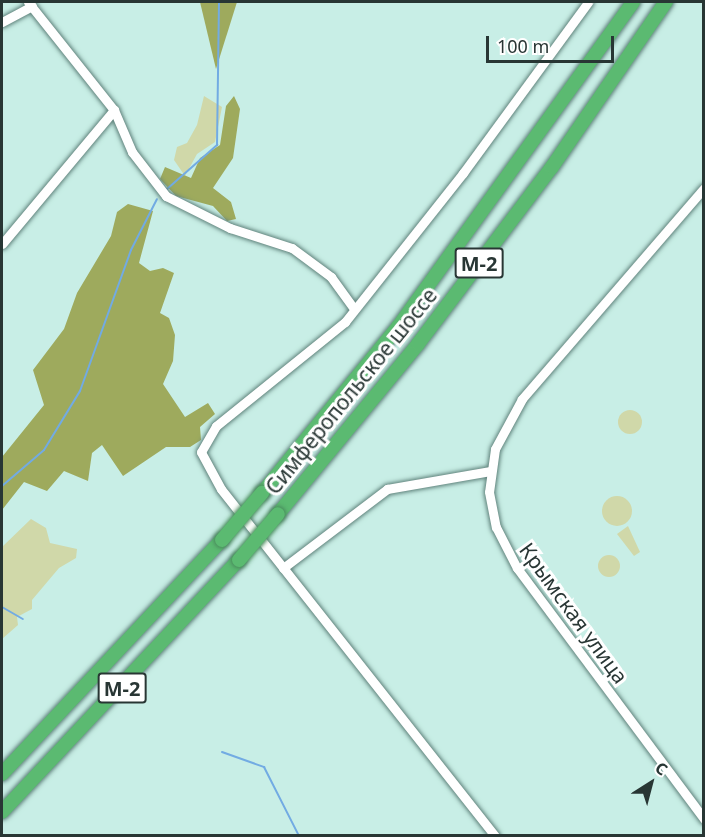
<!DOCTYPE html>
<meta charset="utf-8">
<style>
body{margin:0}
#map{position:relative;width:705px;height:837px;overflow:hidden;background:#c8eee6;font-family:"Noto Sans",sans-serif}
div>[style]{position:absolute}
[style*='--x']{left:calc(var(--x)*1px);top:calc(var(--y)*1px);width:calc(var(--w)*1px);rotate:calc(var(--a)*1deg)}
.green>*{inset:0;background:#d0d8a9}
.round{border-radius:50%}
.forest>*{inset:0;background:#9eaa5d}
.stream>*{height:2px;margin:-1px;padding:0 1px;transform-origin:1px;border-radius:1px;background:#72abe3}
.roads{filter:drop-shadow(0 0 2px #60837c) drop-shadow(0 0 2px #60837c)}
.minor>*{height:9px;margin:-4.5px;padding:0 4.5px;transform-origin:4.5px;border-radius:4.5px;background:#fff}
.highway>*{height:14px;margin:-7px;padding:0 7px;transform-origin:7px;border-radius:7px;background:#5bba71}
.bridges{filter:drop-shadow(0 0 2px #498c5c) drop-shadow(0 0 2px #498c5c)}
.highway-bridge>*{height:14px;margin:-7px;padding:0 7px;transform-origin:7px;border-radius:7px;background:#5bba71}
span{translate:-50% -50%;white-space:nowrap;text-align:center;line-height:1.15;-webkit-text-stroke:6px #fff;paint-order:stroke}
.shield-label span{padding:2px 4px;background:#fff;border:2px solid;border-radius:4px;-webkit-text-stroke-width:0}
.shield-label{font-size:20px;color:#283634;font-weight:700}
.street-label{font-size:21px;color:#283634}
.frame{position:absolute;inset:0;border:3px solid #283634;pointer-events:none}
.north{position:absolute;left:621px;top:753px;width:60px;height:60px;-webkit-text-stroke:4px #fff;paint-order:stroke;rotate:36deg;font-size:16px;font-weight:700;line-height:24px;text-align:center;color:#283634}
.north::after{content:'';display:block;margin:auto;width:21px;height:27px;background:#283634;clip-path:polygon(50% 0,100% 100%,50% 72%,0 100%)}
.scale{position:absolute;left:486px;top:36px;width:128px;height:27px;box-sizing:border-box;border:3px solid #283634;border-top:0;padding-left:8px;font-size:18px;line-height:21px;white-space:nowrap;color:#283634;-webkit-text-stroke:4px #fff;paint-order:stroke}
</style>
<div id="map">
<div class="green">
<div style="clip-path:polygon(204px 96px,222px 107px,215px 142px,197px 154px,185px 176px,174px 160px,177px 147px,187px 143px,197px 125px)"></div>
<div class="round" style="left:618px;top:410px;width:24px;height:24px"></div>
<div class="round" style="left:602px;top:496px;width:30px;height:30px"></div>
<div style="clip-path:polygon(31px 519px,46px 528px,50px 543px,77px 549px,76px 558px,59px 568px,32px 600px,32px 609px,17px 617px,18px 625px,2px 639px,2px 547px)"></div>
<div style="clip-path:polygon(628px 526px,640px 552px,634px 556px,617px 534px)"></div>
<div class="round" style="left:598px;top:555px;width:22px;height:22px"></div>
</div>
<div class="forest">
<div style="clip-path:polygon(200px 2px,237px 2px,216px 69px)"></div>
<div style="clip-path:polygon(234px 96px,240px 109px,233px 158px,213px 188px,231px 202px,236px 219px,227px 221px,213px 206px,176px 196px,160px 179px,165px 167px,191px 178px,200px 158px,220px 145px,226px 106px)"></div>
<div style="clip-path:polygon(128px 204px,153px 211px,139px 263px,150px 271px,163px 268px,174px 273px,160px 313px,169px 318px,175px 335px,173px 361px,163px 384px,185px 417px,208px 403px,215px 414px,200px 427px,201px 440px,190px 447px,166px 447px,123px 476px,102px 445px,92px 453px,88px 481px,64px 471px,47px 491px,24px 482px,2px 510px,2px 457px,44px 405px,33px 370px,64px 329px,77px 293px,111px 236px,117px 212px)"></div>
</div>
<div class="stream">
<div style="--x:167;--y:189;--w:67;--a:-41.3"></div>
<div style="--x:217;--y:145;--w:143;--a:-89.2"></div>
<div style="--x:2;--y:486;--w:55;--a:-40.6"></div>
<div style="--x:44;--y:450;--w:69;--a:-58.6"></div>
<div style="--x:80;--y:391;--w:150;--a:-70.1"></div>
<div style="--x:131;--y:250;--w:57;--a:-63"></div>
<div style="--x:2;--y:607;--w:24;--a:30"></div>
<div style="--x:222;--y:752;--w:45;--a:19.7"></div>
<div style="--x:264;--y:767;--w:77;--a:63.1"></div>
</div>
<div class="roads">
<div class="minor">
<div style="--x:28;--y:2;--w:138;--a:51.5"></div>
<div style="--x:114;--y:110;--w:46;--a:66.8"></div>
<div style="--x:132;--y:152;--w:56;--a:52.3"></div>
<div style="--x:166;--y:196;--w:72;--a:26.6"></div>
<div style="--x:230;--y:228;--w:65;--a:17.9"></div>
<div style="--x:292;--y:248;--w:49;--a:36.6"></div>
<div style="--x:331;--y:277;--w:39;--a:54"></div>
<div style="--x:2;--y:22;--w:34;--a:-28"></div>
<div style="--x:704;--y:188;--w:279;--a:130.8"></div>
<div style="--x:522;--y:399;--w:57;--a:118.4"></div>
<div style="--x:495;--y:449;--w:43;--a:97.9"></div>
<div style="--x:489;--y:492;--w:36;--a:79"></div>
<div style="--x:496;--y:527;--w:46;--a:62.9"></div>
<div style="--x:517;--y:568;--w:313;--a:53.3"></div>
<div style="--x:2;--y:244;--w:175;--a:-50.1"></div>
<div style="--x:283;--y:568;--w:131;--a:-37.2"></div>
<div style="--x:387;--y:489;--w:105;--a:-9.9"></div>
<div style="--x:495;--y:836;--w:442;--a:-128.3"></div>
<div style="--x:221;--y:489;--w:42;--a:-118.4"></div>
<div style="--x:201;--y:452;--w:30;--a:-60"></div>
<div style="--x:216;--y:426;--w:166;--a:-38.9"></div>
<div style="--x:345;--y:322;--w:190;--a:-51.6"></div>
<div style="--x:463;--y:173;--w:212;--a:-53.8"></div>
</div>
<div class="highway">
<div style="--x:262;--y:493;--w:215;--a:-50.7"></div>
<div style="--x:398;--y:327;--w:401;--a:-54.1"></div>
<div style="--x:278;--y:514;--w:220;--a:-50.5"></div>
<div style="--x:418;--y:344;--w:222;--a:-52.9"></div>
<div style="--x:552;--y:167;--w:201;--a:-55.4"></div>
<div style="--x:2;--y:774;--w:321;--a:-46.8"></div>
<div style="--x:2;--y:812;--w:346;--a:-46.8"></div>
</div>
</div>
<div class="bridges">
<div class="highway-bridge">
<div style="--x:222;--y:540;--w:62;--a:-49.6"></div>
<div style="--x:239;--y:560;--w:60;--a:-49.7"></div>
</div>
</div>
<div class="shield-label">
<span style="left:479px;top:263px">М-2</span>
<span style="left:122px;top:688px">М-2</span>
</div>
<div class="street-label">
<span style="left:351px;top:391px;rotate:-51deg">Симферопольское шоссе</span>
<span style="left:574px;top:613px;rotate:54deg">Крымская улица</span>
</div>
<div class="frame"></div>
<div class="north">С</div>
<div class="scale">100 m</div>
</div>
